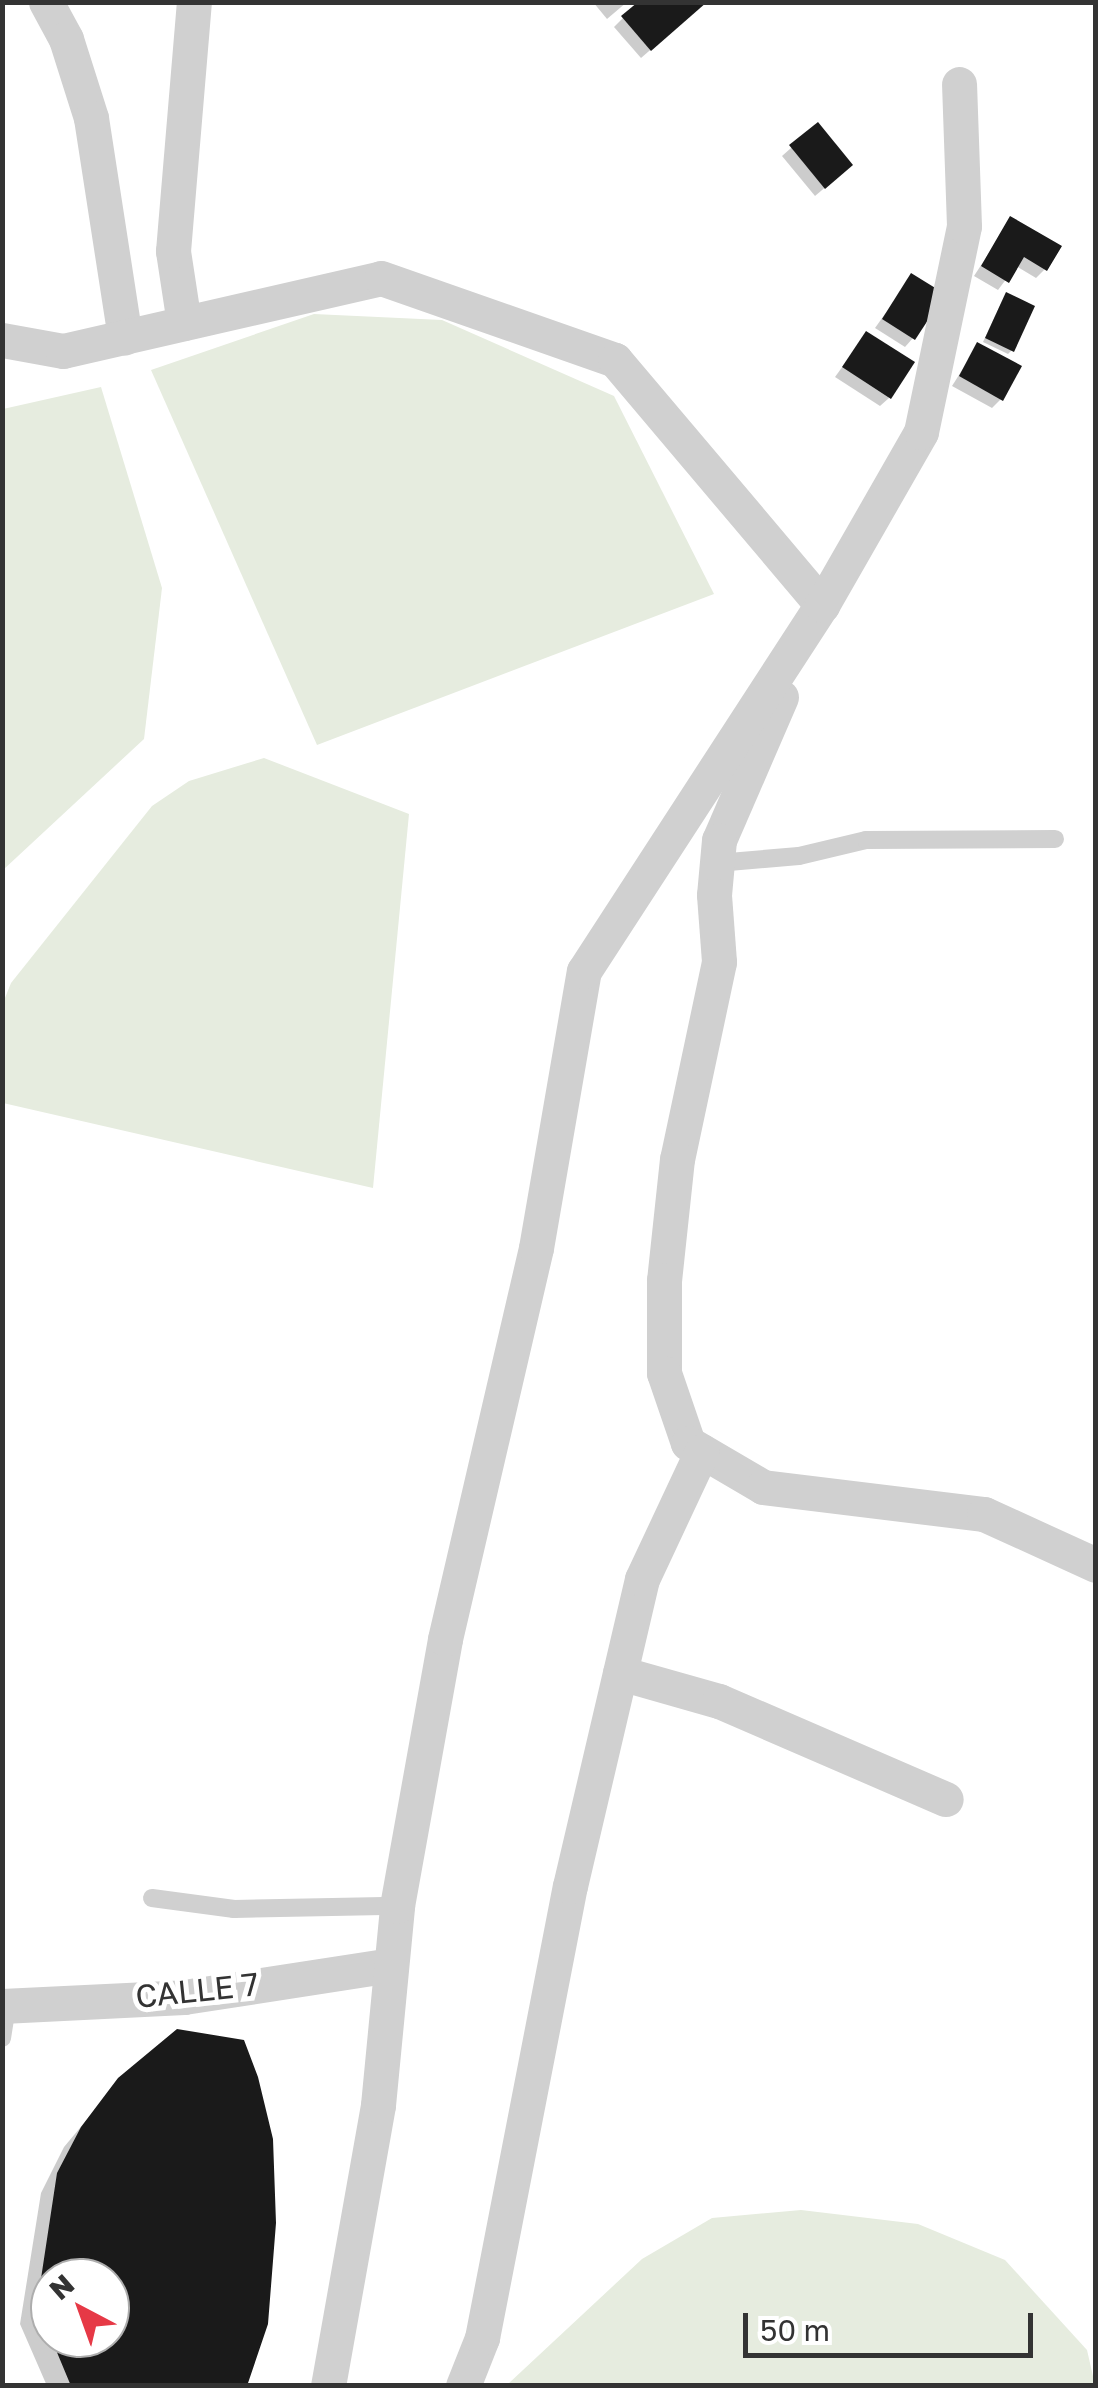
<!DOCTYPE html>
<style>
body{margin:0}
#map{position:relative;width:1098px;height:2388px;overflow:hidden;background:#fff;font-family:"Golos Text",sans-serif}
div>[style]{position:absolute}
[style*='--x']{left:calc(var(--x)*1px);top:calc(var(--y)*1px);width:calc(var(--w)*1px);rotate:calc(var(--a)*1deg)}
.green>*{inset:0;background:#e6ecdf}
.shadow>*{inset:0;background:#0003}
.building>*{inset:0;background:#1a1a1a}
.lane>*{height:18px;margin:-9px;padding:0 9px;transform-origin:9px;border-radius:9px;background:#d0d0d0}
.street>*{height:35px;margin:-17.5px;padding:0 17.5px;transform-origin:17.5px;border-radius:17.5px;background:#d0d0d0}
span{translate:-50% -50%;white-space:nowrap;text-align:center;line-height:1.15;-webkit-text-stroke:10px #fff;paint-order:stroke}
.street-label{font-size:32px;color:#333}
.frame{position:absolute;inset:0;border:5px solid #333;pointer-events:none}
.north{position:absolute;left:30px;top:2258px;width:100px;height:100px;box-sizing:border-box;background:#fff;border:2px solid #adadad;border-radius:50%;rotate:319deg;font-size:28px;font-weight:700;line-height:40px;text-align:center;color:#333}
.north::after{content:'';display:block;margin:auto;width:35px;height:45px;background:#e63946;clip-path:polygon(50% 0,100% 100%,50% 72%,0 100%)}
.scale{position:absolute;left:743px;top:2313px;width:290px;height:45px;box-sizing:border-box;border:5px solid #333;border-top:0;padding-left:12px;font-size:30px;line-height:35px;white-space:nowrap;color:#333;-webkit-text-stroke:8px #fff;paint-order:stroke}
</style>
<div id="map">
<div class="green">
<div style="clip-path:polygon(314px 314px,442px 320px,614px 396px,714px 594px,317px 745px,151px 370px)"></div>
<div style="clip-path:polygon(101px 387px,162px 588px,144px 739px,3px 870px,3px 409px)"></div>
<div style="clip-path:polygon(264px 758px,409px 814px,373px 1188px,3px 1103px,3px 1003px,11px 983px,152px 806px,189px 781px)"></div>
<div style="clip-path:polygon(801px 2210px,918px 2224px,1005px 2260px,1087px 2350px,1095px 2385px,507px 2385px,642px 2259px,712px 2218px)"></div>
</div>
<div class="shadow">
<div style="clip-path:polygon(593px 2px,627px 2px,607px 19px)"></div>
<div style="clip-path:polygon(699px 8px,641px 58px,614px 27px,623px 18px)"></div>
<div style="clip-path:polygon(817px 125px,841px 174px,815px 196px,782px 156px)"></div>
<div style="clip-path:polygon(1011px 219px,1045px 269px,1036px 278px,1016px 266px,998px 290px,974px 276px)"></div>
<div style="clip-path:polygon(912px 276px,913px 338px,905px 347px,875px 328px)"></div>
<div style="clip-path:polygon(1003px 299px,1012px 350px,1008px 354px,983px 342px)"></div>
<div style="clip-path:polygon(866px 334px,889px 398px,880px 406px,835px 377px)"></div>
<div style="clip-path:polygon(978px 345px,1001px 399px,992px 408px,952px 386px)"></div>
<div style="clip-path:polygon(evenodd,120px 2080px,243px 2386px,47px 2386px,20px 2324px,41px 2193px,64px 2147px,120px 2080px,50px 2278px,110px 2278px,110px 2338px,50px 2338px,50px 2278px)"></div>
</div>
<div class="building">
<div style="clip-path:polygon(638px 2px,707px 2px,651px 51px,621px 16px)"></div>
<div style="clip-path:polygon(818px 122px,853px 165px,825px 189px,789px 145px)"></div>
<div style="clip-path:polygon(1010px 216px,1062px 246px,1047px 271px,1024px 257px,1009px 283px,981px 266px)"></div>
<div style="clip-path:polygon(911px 273px,945px 294px,915px 340px,882px 319px)"></div>
<div style="clip-path:polygon(1006px 292px,1035px 306px,1014px 352px,985px 338px)"></div>
<div style="clip-path:polygon(866px 331px,915px 362px,891px 399px,842px 367px)"></div>
<div style="clip-path:polygon(977px 342px,1022px 366px,1003px 401px,959px 376px)"></div>
<div style="clip-path:polygon(177px 2029px,244px 2040px,258px 2077px,273px 2139px,276px 2223px,268px 2324px,247px 2386px,71px 2386px,51px 2338px,110px 2338px,110px 2278px,50px 2278px,50px 2336px,37px 2305px,57px 2173px,81px 2127px,118px 2078px)"></div>
</div>
<div class="lane">
<div style="--x:717;--y:863;--w:82;--a:-4.9"></div>
<div style="--x:799;--y:856;--w:69;--a:-13.4"></div>
<div style="--x:866;--y:840;--w:189;--a:-0.3"></div>
<div style="--x:152;--y:1898;--w:83;--a:7.6"></div>
<div style="--x:234;--y:1909;--w:163;--a:-1.1"></div>
<div style="--x:2;--y:2038;--w:32;--a:-81"></div>
</div>
<div class="street">
<div style="--x:46;--y:2;--w:42;--a:61.6"></div>
<div style="--x:66;--y:39;--w:83;--a:72.4"></div>
<div style="--x:91;--y:118;--w:222;--a:81.2"></div>
<div style="--x:184;--y:323;--w:73;--a:-98.7"></div>
<div style="--x:173;--y:251;--w:250;--a:-85.2"></div>
<div style="--x:2;--y:340;--w:62;--a:10.2"></div>
<div style="--x:63;--y:351;--w:326;--a:-12.9"></div>
<div style="--x:381;--y:278;--w:248;--a:19.3"></div>
<div style="--x:615;--y:360;--w:321;--a:49.8"></div>
<div style="--x:781;--y:697;--w:156;--a:113.4"></div>
<div style="--x:719;--y:840;--w:55;--a:95.2"></div>
<div style="--x:714;--y:895;--w:67;--a:85.7"></div>
<div style="--x:719;--y:962;--w:201;--a:102"></div>
<div style="--x:677;--y:1159;--w:122;--a:96.1"></div>
<div style="--x:664;--y:1280;--w:93;--a:90"></div>
<div style="--x:664;--y:1373;--w:74;--a:71.1"></div>
<div style="--x:688;--y:1443;--w:87;--a:30.4"></div>
<div style="--x:763;--y:1487;--w:223;--a:7"></div>
<div style="--x:984;--y:1514;--w:123;--a:24.5"></div>
<div style="--x:620;--y:1673;--w:103;--a:15.8"></div>
<div style="--x:719;--y:1701;--w:247;--a:23.4"></div>
<div style="--x:2;--y:2006;--w:182;--a:-2.8"></div>
<div style="--x:184;--y:1997;--w:208;--a:-8.8"></div>
<div style="--x:328;--y:2386;--w:285;--a:-79.9"></div>
<div style="--x:378;--y:2105;--w:200;--a:-84.5"></div>
<div style="--x:397;--y:1906;--w:271;--a:-79.8"></div>
<div style="--x:445;--y:1639;--w:401;--a:-76.9"></div>
<div style="--x:536;--y:1248;--w:281;--a:-80.2"></div>
<div style="--x:584;--y:971;--w:437;--a:-57"></div>
<div style="--x:822;--y:605;--w:199;--a:-60.2"></div>
<div style="--x:921;--y:432;--w:210;--a:-78.2"></div>
<div style="--x:964;--y:226;--w:142;--a:-92"></div>
<div style="--x:463;--y:2386;--w:52;--a:-68.4"></div>
<div style="--x:482;--y:2338;--w:460;--a:-79"></div>
<div style="--x:570;--y:1886;--w:315;--a:-76.8"></div>
<div style="--x:642;--y:1579;--w:141;--a:-64.9"></div>
</div>
<div class="street-label">
<span style="left:197px;top:1990px;rotate:-6deg">CALLE 7</span>
</div>
<div class="frame"></div>
<div class="north">N</div>
<div class="scale">50 m</div>
</div>
